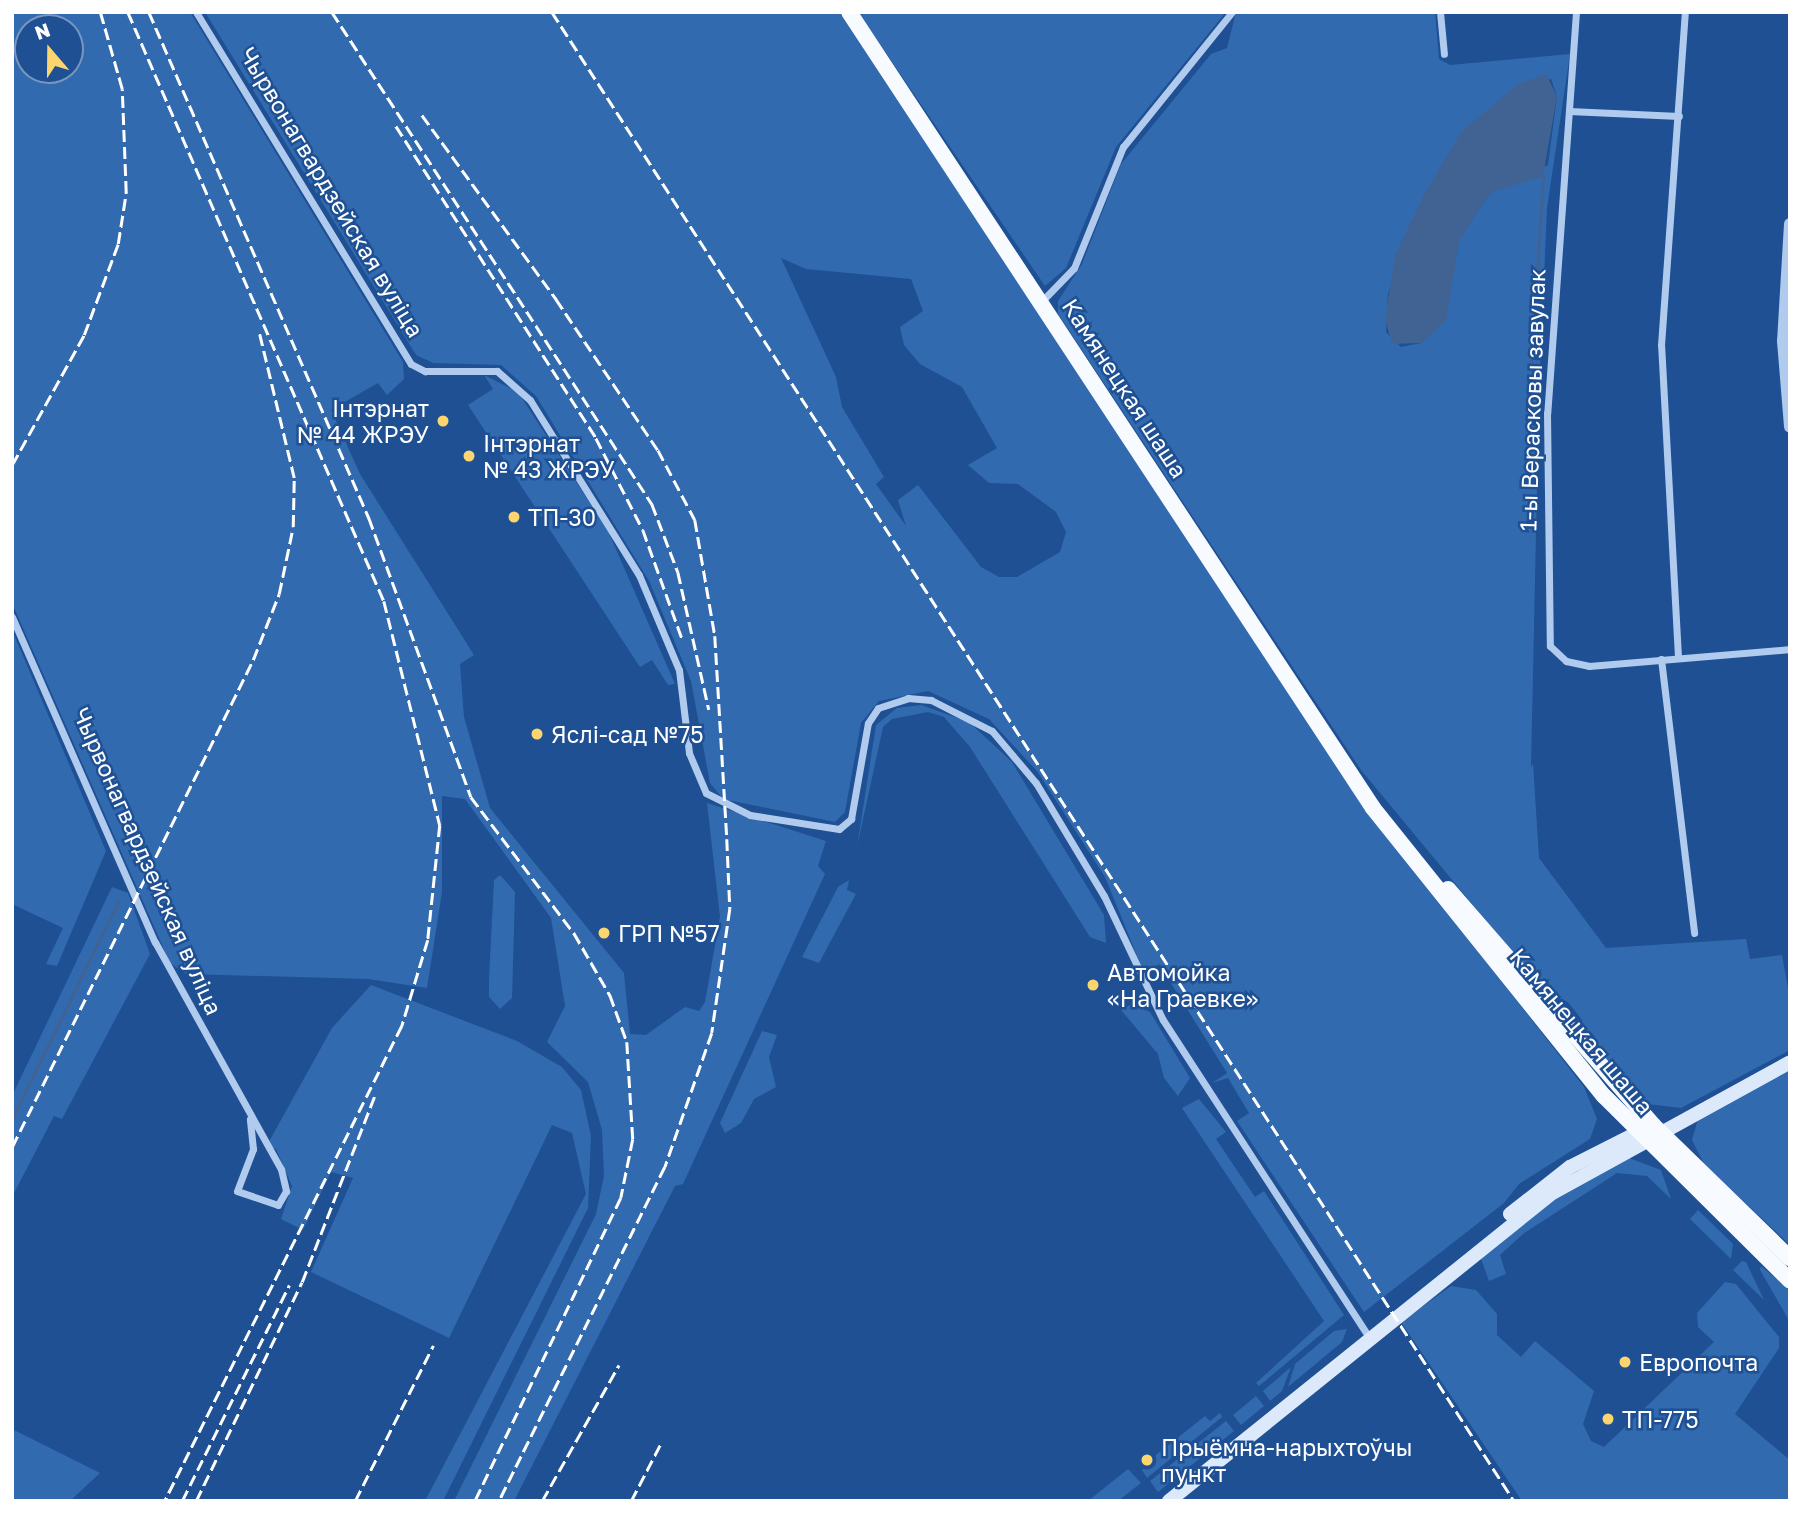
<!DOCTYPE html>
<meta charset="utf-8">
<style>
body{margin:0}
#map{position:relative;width:1802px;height:1513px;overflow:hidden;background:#1e5093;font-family:"Golos Text",sans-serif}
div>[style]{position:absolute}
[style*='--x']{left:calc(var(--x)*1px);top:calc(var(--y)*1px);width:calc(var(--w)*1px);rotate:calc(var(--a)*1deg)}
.green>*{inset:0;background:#326ab0}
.water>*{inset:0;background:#406393}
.stream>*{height:2.5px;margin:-1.25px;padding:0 1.25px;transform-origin:1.25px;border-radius:1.25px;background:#406393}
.minor>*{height:7px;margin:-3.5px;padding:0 3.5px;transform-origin:3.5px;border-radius:3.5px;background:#b0cbee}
.tertiary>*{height:12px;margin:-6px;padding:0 6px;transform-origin:6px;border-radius:6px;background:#b0cbee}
.secondary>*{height:14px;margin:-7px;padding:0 7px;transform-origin:7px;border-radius:7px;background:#dce9fa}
.primary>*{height:16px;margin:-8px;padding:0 8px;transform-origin:8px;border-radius:8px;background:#f7faff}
.rail>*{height:2.5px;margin-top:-1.25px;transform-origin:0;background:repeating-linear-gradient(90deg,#fff 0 12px,transparent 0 17px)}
.dots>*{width:19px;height:19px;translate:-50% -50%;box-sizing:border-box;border:4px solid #1e5093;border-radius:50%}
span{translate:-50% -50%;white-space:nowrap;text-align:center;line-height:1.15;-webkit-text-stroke:5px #1e5093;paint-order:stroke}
.street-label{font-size:23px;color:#fff}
.poi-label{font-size:23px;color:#fff}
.right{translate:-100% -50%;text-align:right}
.left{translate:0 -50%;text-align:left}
.frame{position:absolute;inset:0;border:14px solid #fff;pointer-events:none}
.north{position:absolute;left:14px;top:14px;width:70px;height:70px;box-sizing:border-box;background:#1e5093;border:2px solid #7896be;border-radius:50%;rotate:340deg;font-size:19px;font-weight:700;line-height:28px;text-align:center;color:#fff}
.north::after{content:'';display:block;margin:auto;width:24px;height:32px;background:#fcd56f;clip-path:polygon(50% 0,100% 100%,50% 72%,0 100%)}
</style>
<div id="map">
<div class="green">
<div style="clip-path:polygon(evenodd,12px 12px,190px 12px,403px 362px,404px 379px,387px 395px,378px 383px,331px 410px,360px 474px,474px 655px,460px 664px,464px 717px,490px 808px,624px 973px,630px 1034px,646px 1035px,685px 1007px,699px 1011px,705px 1002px,720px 917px,707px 803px,826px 841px,818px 866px,825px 874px,683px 1184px,675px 1186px,514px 1501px,454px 1501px,596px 1214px,604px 1176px,602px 1130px,588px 1082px,547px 1042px,565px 1006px,551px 918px,465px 799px,442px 796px,442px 892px,427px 988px,368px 979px,186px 974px,170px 963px,12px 603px,12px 12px,28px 28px,70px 28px,70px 70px,28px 70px,28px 28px)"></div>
<div style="clip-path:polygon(evenodd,205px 12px,839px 12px,1362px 802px,1584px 1087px,1597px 1119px,1590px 1139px,1519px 1184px,1504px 1203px,1364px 1312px,1237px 1121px,1249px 1113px,1228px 1078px,1212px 1083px,1227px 1073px,1159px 964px,1144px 973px,1105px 877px,1037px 771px,989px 719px,928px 691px,879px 701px,861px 723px,845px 812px,835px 822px,723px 799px,710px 783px,691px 681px,649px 581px,536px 396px,501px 365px,433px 363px,416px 355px,205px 12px,781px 258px,806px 269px,911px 279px,923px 311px,900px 327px,904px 345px,920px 364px,962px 387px,997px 448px,968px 465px,989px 483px,1018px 484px,1056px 512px,1066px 532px,1060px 552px,1017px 577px,999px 577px,981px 567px,918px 485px,898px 500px,906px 526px,876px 484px,884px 477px,842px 407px,836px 377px,781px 258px)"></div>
<div style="clip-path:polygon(858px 12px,1226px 12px,1116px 147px,1066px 268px,1045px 286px)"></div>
<div style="clip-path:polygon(evenodd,1236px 12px,1435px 12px,1439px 59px,1450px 65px,1570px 54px,1547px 208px,1539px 392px,1531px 768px,1533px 763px,1539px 858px,1606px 948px,1746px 939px,1750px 959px,1782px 955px,1790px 1000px,1790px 1050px,1681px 1108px,1640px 1103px,1582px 1033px,1582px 1020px,1568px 1002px,1546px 993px,1361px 770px,1058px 314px,1058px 301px,1082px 264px,1121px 164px,1211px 54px,1227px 48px,1236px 12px,1551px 79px,1557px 96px,1548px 165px,1490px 193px,1459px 240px,1445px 321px,1421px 343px,1401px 347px,1386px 332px,1388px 294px,1424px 195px,1468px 127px,1508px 93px,1551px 79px)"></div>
<div style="clip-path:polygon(484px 375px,518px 392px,608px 531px,675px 684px,668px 685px,652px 660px,640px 667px,468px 405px,493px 389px)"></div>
<div style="clip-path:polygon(12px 630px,106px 851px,57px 966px,46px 964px,63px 928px,12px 904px)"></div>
<div style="clip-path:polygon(921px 705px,969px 722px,1012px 762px,1104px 915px,1106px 943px,1090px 937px,970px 747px,944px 717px,928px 712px,892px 719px,883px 727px,857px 847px,876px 725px,897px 708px)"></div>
<div style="clip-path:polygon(500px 875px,515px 892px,512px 998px,500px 1009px,489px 997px,489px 979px,494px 880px)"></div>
<div style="clip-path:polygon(849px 880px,847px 890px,856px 894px,819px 963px,802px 957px,838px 887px)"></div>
<div style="clip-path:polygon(112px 887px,128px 893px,150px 954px,62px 1119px,54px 1116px,12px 1197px,12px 1096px)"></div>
<div style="clip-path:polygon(371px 985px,517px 1041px,562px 1067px,581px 1090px,591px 1136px,588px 1208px,443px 1501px,425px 1501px,586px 1194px,572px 1133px,552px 1125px,449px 1338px,311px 1272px,353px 1178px,331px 1172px,303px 1230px,281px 1219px,292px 1186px,276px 1149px,266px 1147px,332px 1028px)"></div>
<div style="clip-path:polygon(1132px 1004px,1150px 1012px,1190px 1078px,1178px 1096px,1164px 1078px,1158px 1054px,1121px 1010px)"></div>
<div style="clip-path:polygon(762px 1031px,777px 1035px,769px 1057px,776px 1087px,754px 1099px,741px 1123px,725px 1133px,720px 1123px)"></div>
<div style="clip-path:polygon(1790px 1069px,1790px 1245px,1704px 1164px,1692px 1140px,1698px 1119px)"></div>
<div style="clip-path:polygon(1199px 1099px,1226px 1132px,1216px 1139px,1255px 1197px,1264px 1191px,1344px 1315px,1259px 1386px,1256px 1383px,1324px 1321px,1182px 1108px)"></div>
<div style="clip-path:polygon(1629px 1158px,1661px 1170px,1671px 1199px,1647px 1176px,1617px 1173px,1523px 1234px,1500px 1255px,1506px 1274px,1489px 1281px,1481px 1259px,1554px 1198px)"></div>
<div style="clip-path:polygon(1698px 1210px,1733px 1244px,1731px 1259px,1690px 1219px)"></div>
<div style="clip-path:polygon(1742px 1261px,1746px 1262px,1764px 1300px,1733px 1270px)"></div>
<div style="clip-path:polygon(1761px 1266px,1790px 1290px,1790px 1322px,1760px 1270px)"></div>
<div style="clip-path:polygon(1725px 1282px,1736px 1284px,1779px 1337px,1779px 1348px,1735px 1414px,1790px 1460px,1790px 1501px,1522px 1501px,1401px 1322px,1451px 1286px,1476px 1290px,1497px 1314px,1497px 1335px,1521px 1357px,1535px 1341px,1594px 1391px,1583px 1424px,1591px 1441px,1604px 1447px,1714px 1342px,1698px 1327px,1697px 1313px)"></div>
<div style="clip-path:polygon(1347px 1329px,1342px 1342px,1288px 1387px,1295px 1364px,1334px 1331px)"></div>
<div style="clip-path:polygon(1291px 1367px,1282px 1391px,1270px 1401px,1263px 1391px)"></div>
<div style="clip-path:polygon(1256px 1396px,1264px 1406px,1241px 1425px,1233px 1415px)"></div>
<div style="clip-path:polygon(1220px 1413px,1222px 1417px,1147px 1478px,1142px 1470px,1156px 1455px,1205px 1416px,1210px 1421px)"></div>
<div style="clip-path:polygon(1226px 1421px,1234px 1431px,1158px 1492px,1150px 1481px)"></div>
<div style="clip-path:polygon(12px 1429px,100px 1473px,70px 1501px,12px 1501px)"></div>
<div style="clip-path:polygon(1128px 1469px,1141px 1483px,1118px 1501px,1088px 1501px)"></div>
</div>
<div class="water">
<div style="clip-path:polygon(1546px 74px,1557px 96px,1543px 176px,1490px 193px,1459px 241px,1446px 321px,1421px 343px,1392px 344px,1385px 319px,1395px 255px,1424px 195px,1461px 132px,1518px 84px)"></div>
</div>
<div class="stream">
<div style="--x:1531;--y:371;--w:195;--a:-86.5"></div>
<div style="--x:12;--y:1119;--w:242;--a:-64"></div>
</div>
<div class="minor">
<div style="--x:196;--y:12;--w:412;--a:58.6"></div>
<div style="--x:411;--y:364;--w:16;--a:27"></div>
<div style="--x:425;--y:371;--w:72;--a:0"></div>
<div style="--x:497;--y:371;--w:44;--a:41.3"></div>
<div style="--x:530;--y:400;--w:206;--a:58.1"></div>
<div style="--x:639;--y:575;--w:103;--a:67.2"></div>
<div style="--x:679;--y:670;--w:84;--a:83.1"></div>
<div style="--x:689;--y:753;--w:43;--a:67"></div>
<div style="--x:706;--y:793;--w:49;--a:26.6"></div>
<div style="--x:750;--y:815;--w:90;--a:8.9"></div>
<div style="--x:839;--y:829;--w:16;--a:-40"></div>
<div style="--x:851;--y:819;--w:97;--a:-80"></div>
<div style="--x:868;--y:723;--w:18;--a:-56"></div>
<div style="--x:878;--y:708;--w:32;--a:-18"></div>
<div style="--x:908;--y:698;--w:23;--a:5"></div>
<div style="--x:931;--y:700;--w:68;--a:26.9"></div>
<div style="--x:992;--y:731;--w:68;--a:49.8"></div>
<div style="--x:1036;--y:783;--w:132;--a:59"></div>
<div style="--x:1104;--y:896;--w:137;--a:64.6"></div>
<div style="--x:1163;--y:1020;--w:378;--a:57"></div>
<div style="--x:1440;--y:12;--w:42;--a:84.6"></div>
<div style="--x:1576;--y:12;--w:402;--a:94.1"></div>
<div style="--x:1547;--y:413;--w:233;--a:89.3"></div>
<div style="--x:1550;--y:646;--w:22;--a:43"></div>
<div style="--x:1566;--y:661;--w:24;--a:12"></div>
<div style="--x:1589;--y:666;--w:202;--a:-4.8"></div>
<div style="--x:1569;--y:111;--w:110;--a:2.6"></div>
<div style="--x:1041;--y:302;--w:47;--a:-45.9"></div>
<div style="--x:1074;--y:268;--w:131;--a:-68"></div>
<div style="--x:1123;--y:147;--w:174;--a:-51.1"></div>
<div style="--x:12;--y:617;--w:355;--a:66.3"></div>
<div style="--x:155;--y:942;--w:260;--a:61"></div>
<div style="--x:281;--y:1169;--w:23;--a:77"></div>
<div style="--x:286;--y:1191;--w:16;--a:120"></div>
<div style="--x:278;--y:1205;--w:43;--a:-161.1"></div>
<div style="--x:237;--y:1191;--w:45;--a:-69.1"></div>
<div style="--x:253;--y:1149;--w:30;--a:-96"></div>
<div style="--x:1678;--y:657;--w:312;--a:-93.1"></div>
<div style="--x:1661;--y:345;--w:334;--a:-85.9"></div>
<div style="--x:1661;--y:659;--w:276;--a:83.1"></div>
</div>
<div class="tertiary">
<div style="--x:1790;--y:224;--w:117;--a:93.4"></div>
<div style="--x:1783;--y:341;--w:86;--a:85.3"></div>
</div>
<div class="secondary">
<div style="--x:1510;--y:1214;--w:76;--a:-38.1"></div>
<div style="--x:1570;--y:1167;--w:89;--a:-26.9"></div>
<div style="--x:1169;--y:1501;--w:494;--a:-38.8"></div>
<div style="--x:1554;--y:1192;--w:269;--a:-28.8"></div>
</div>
<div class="primary">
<div style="--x:849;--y:12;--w:953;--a:56.64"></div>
<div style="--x:1373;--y:808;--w:369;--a:51.3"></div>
<div style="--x:1604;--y:1096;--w:262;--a:44.8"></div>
<div style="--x:1448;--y:889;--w:313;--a:49"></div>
<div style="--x:1653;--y:1125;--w:191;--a:44.2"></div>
</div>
<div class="rail">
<div style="--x:128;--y:12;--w:642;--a:66.51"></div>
<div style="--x:384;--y:601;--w:231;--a:76"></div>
<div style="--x:440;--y:825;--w:116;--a:96"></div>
<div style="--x:428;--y:940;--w:90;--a:106.8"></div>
<div style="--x:402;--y:1026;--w:531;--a:116.52"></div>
<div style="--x:149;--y:12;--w:552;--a:66.5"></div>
<div style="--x:369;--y:518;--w:297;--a:69.9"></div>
<div style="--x:471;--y:797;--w:171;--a:52.9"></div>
<div style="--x:574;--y:933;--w:72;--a:59.9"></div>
<div style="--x:610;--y:995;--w:50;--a:70.1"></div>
<div style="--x:627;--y:1042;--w:97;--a:86.5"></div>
<div style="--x:633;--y:1139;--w:60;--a:101.5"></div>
<div style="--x:621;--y:1198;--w:336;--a:115.7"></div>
<div style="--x:332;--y:12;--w:587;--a:56.96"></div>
<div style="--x:652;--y:504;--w:73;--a:69.1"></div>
<div style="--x:678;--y:572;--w:141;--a:77.3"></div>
<div style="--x:552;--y:12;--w:1773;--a:57.13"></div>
<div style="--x:422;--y:115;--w:228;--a:53.9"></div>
<div style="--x:556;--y:299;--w:182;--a:56"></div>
<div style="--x:658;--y:450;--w:79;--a:62.1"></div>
<div style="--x:695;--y:520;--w:118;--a:80.2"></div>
<div style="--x:715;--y:636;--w:203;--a:86.6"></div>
<div style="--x:727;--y:839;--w:70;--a:87.5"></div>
<div style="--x:730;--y:909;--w:125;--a:98.3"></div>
<div style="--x:712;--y:1033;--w:142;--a:109.3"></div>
<div style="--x:665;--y:1167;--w:373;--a:116.4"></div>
<div style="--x:396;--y:126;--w:371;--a:57.3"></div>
<div style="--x:596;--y:438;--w:103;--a:62.9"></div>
<div style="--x:643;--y:530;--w:118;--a:70.2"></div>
<div style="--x:12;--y:465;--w:149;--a:-61"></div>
<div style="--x:84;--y:335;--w:97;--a:-69.5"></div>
<div style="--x:118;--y:244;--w:52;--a:-81.1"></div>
<div style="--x:126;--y:193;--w:104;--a:-92.2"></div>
<div style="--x:122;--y:89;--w:80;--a:-105.9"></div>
<div style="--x:12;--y:1147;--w:543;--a:-63.67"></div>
<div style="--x:253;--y:660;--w:71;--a:-68.5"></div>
<div style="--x:279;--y:594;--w:68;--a:-78.2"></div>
<div style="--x:293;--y:527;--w:49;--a:-88.8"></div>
<div style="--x:294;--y:478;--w:150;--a:-103.5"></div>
<div style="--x:182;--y:1501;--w:241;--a:-63.6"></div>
<div style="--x:196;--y:1501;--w:243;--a:-64.2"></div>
<div style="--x:302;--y:1282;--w:199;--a:-68.7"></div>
<div style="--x:355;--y:1501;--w:174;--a:-63.3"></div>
<div style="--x:542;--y:1501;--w:156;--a:-60.5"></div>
<div style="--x:631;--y:1501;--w:63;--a:-62.6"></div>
</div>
<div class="dots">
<div style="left:443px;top:421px;background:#fcd56f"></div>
<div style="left:469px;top:456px;background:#fcd56f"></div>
<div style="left:514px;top:517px;background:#fcd56f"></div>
<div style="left:537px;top:734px;background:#fcd56f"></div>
<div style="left:604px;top:933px;background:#fcd56f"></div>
<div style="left:1093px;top:985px;background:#fcd56f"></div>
<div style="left:1625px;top:1362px;background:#fcd56f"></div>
<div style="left:1608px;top:1419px;background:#fcd56f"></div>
<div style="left:1147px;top:1460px;background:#fcd56f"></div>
</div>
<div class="street-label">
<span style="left:332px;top:192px;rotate:59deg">Чырвонагвардзейская вуліца</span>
<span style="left:1125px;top:388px;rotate:57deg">Камянецкая шаша</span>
<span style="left:1532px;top:400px;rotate:-88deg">1-ы Верасковы завулак</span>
<span style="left:148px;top:861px;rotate:66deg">Чырвонагвардзейская вуліца</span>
<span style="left:1582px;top:1031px;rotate:50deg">Камянецкая шаша</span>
</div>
<div class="poi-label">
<span class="right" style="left:429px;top:421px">Інтэрнат<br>№ 44 ЖРЭУ</span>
<span class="left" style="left:483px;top:456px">Інтэрнат<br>№ 43 ЖРЭУ</span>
<span class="left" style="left:528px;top:517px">ТП-30</span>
<span class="left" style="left:551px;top:734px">Яслі-сад №75</span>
<span class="left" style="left:618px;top:933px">ГРП №57</span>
<span class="left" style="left:1107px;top:985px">Автомойка<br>«На Граевке»</span>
<span class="left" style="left:1639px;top:1362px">Европочта</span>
<span class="left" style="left:1622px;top:1419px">ТП-775</span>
<span class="left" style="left:1161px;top:1460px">Прыёмна-нарыхтоўчы<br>пункт</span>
</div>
<div class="frame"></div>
<div class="north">N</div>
</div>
